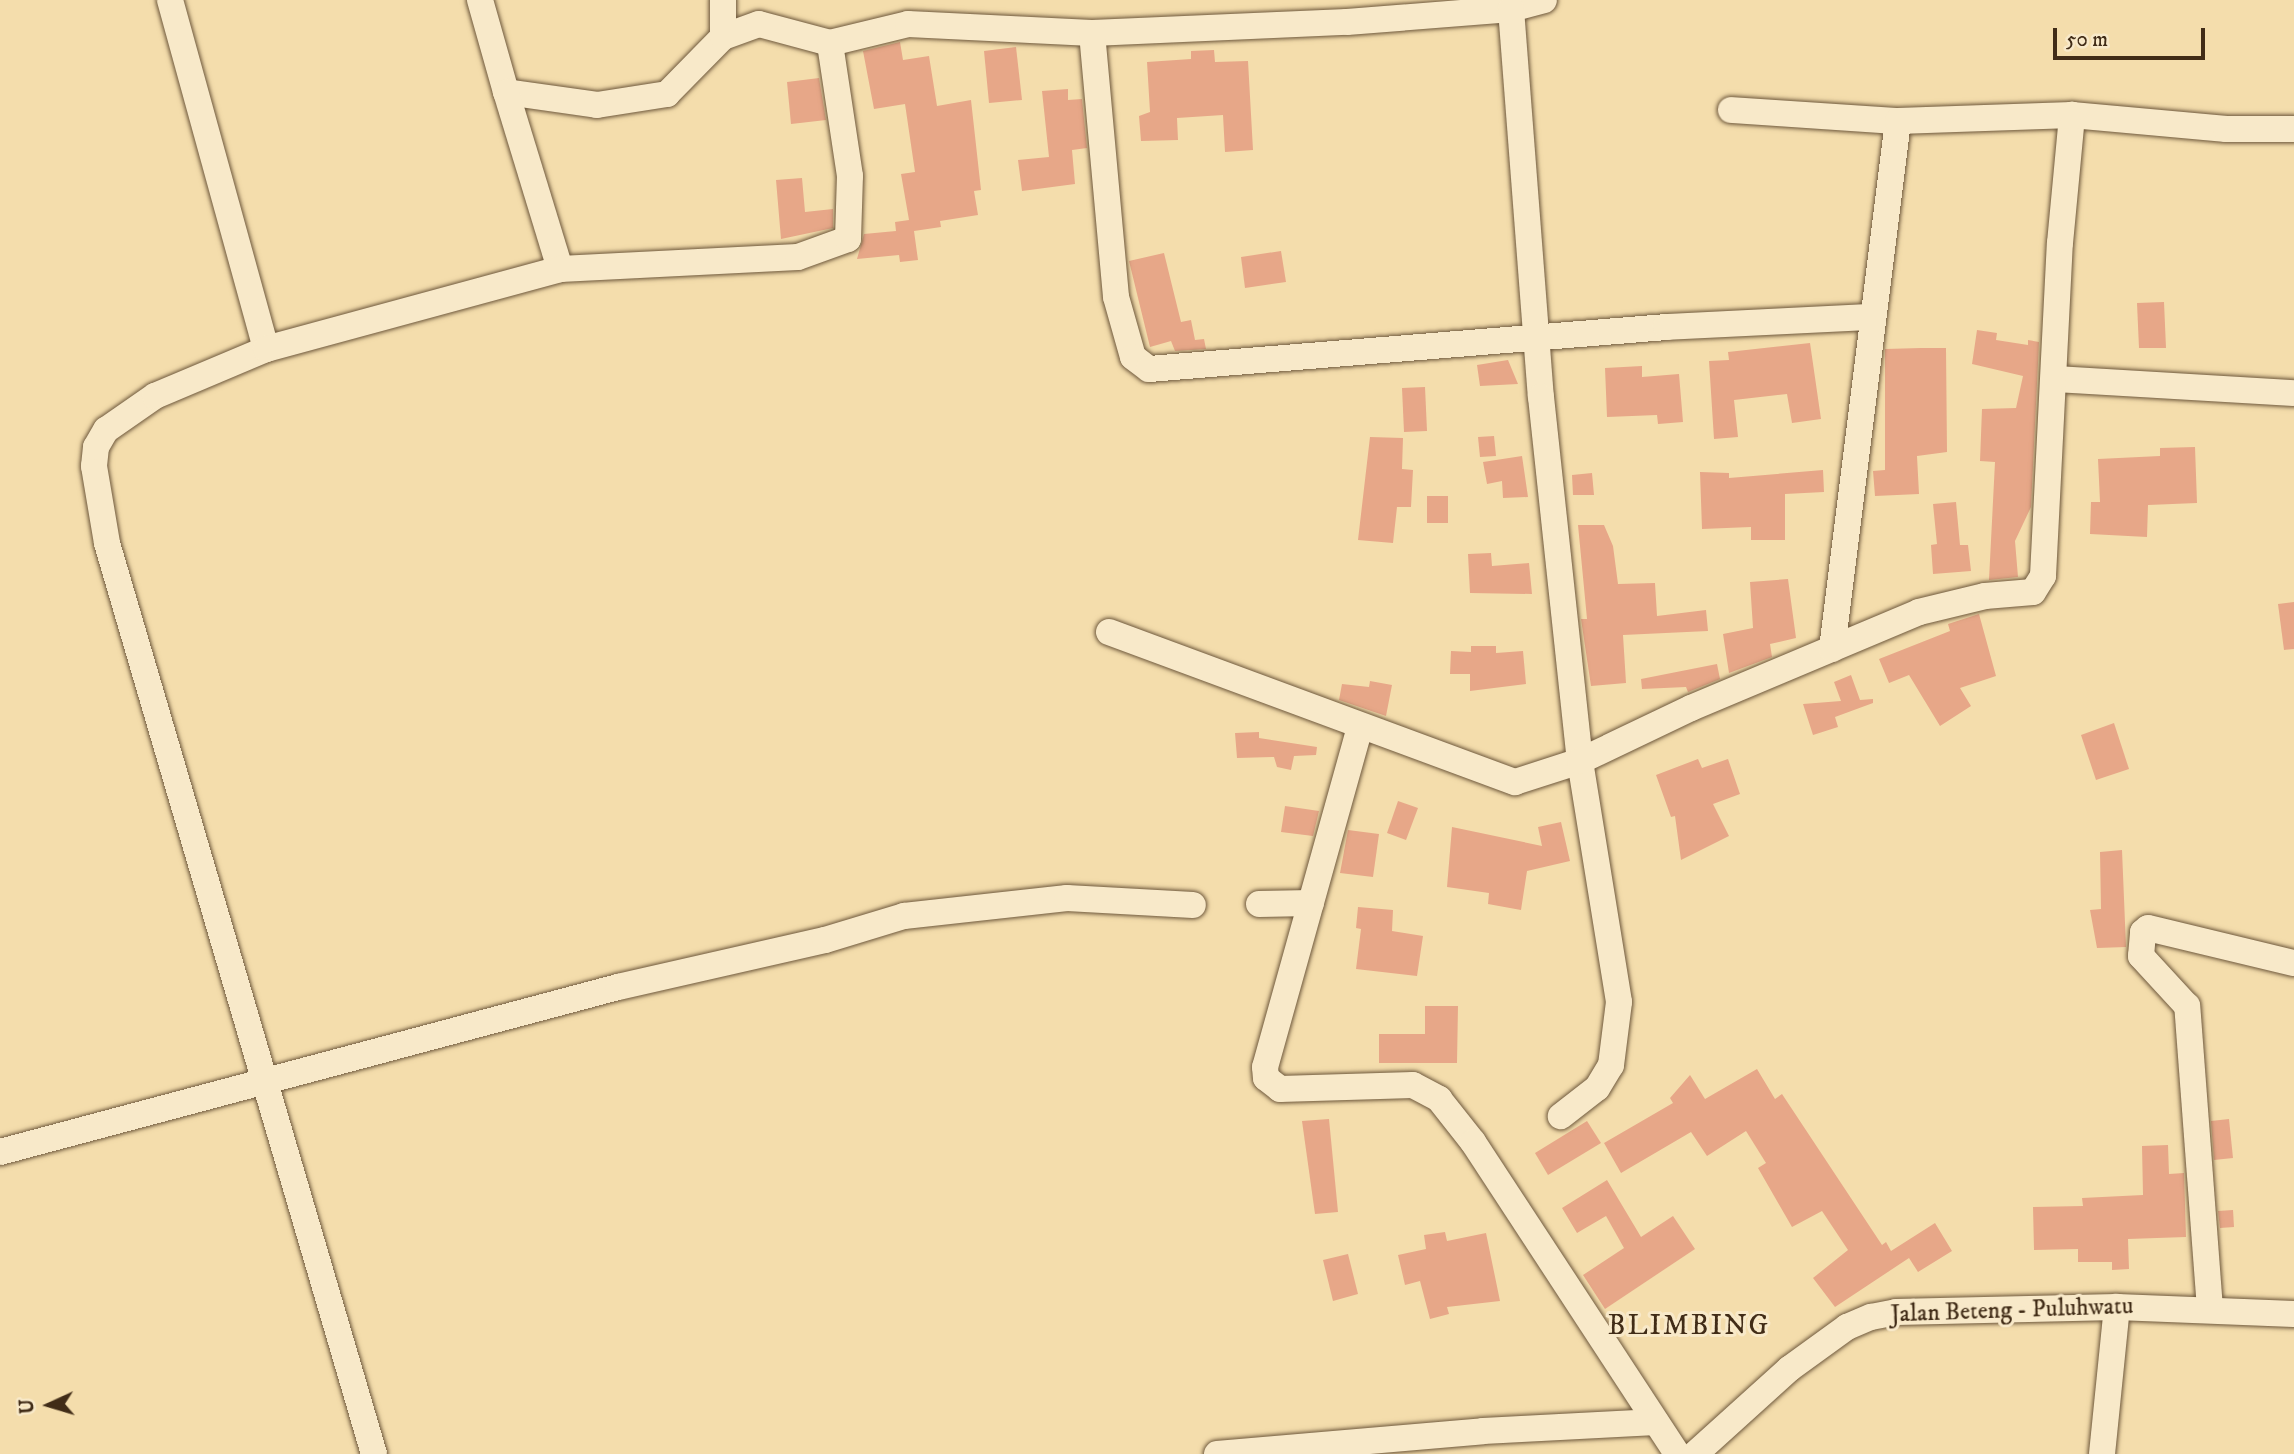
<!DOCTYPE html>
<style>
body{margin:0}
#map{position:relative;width:2294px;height:1454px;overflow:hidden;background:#f4ddac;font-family:"IM FELL DW Pica",serif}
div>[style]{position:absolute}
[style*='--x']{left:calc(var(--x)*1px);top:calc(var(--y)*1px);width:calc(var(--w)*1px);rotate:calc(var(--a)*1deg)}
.building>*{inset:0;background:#e7a788}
.roads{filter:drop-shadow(0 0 2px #6e583c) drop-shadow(0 0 2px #6e583c)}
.minor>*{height:26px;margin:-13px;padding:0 13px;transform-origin:13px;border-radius:13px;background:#f8e9c9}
span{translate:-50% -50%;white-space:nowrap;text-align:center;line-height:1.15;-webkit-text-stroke:6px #f8e9c9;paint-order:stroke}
.street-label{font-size:24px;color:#412c17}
.quarter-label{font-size:28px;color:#412c17;letter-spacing:2px}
.north{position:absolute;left:14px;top:1370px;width:70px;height:70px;-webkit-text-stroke:5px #f8e9c9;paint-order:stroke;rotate:266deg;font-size:19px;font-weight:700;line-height:28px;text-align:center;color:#412c17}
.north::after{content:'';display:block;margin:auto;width:24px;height:32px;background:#412c17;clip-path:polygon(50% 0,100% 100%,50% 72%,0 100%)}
.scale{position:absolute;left:2053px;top:28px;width:152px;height:32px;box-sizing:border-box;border:4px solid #412c17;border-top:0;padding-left:9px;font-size:21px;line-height:24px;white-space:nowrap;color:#412c17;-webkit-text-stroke:5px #f8e9c9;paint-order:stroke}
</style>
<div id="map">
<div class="building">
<div style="clip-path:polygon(900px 42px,903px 60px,929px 56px,937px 106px,971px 100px,981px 190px,974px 191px,978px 215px,940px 221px,941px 227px,914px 231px,918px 260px,900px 262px,899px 255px,857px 259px,864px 234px,896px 231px,895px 222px,909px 220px,901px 174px,915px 172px,905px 104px,874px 109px,863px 51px)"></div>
<div style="clip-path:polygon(1016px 47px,1022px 100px,989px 103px,984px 51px)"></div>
<div style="clip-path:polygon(1214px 50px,1215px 62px,1248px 61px,1253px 150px,1225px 152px,1223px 115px,1177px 118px,1178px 140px,1141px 141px,1139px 116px,1150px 112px,1147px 62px,1191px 59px,1191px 51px)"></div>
<div style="clip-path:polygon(819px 78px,826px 120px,791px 124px,787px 82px)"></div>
<div style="clip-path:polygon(1068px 89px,1068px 100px,1082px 99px,1087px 148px,1072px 150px,1075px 184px,1022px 191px,1018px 160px,1049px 157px,1042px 91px)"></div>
<div style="clip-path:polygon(802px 178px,805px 212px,833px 209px,833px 228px,781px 239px,776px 180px)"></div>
<div style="clip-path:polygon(1281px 251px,1286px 282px,1245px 288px,1241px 257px)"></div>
<div style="clip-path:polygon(1164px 253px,1181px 322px,1191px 320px,1195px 340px,1204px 339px,1206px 349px,1175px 351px,1171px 341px,1150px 347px,1129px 261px)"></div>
<div style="clip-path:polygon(2164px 302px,2166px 348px,2139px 348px,2137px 303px)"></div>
<div style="clip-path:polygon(1977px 330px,1997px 333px,1996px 340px,2028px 345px,2028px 340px,2039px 342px,2031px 507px,2015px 541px,2018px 577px,1989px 580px,1995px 462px,1980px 461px,1982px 409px,2016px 408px,2023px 376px,1972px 364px)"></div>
<div style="clip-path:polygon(1810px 343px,1821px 419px,1792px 423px,1787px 394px,1734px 400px,1738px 437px,1714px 439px,1709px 361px,1729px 360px,1728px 352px)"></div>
<div style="clip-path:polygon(1921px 348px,1946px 348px,1947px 452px,1917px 456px,1919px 494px,1875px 496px,1873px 471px,1885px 470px,1885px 349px)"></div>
<div style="clip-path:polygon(1508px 360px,1518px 384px,1480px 386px,1477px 365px)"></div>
<div style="clip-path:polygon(1642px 366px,1642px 377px,1679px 374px,1683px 422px,1658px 424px,1657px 415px,1607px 417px,1605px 368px)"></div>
<div style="clip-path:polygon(1425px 387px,1427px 431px,1404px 432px,1402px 388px)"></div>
<div style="clip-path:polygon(1494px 436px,1496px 456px,1480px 457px,1478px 437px)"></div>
<div style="clip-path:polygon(1370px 437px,1403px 438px,1402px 469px,1413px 470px,1411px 507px,1397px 507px,1393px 543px,1358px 540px)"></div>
<div style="clip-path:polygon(2195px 447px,2197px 503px,2148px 505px,2147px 537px,2090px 534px,2091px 502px,2100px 502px,2098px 459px,2160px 456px,2160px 448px)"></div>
<div style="clip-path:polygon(1522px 456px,1528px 497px,1503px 498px,1502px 481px,1487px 484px,1483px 462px)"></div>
<div style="clip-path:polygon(1823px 470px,1824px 492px,1785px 494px,1785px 540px,1751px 540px,1751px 527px,1702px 529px,1700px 472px,1729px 473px,1729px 478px)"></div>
<div style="clip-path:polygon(1592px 473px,1594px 495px,1573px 495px,1572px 475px)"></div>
<div style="clip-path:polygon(1427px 496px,1448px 496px,1448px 523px,1427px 523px)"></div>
<div style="clip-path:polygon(1956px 502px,1960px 545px,1968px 545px,1971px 571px,1933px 574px,1931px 545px,1937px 544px,1933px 504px)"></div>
<div style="clip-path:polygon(1578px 525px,1604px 525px,1613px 546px,1618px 584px,1655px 583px,1657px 616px,1706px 610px,1708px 631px,1623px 635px,1626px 683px,1591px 686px,1581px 619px,1587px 619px)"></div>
<div style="clip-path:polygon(1491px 553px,1492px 566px,1529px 563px,1532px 594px,1470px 593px,1468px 554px)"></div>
<div style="clip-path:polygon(1788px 579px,1796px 638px,1770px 644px,1772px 657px,1729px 673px,1723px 634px,1753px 628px,1750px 582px)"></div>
<div style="clip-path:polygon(2294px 602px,2294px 649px,2284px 650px,2278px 604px)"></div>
<div style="clip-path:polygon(1979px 614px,1996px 676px,1960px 688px,1971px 706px,1940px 726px,1909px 675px,1889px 683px,1879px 659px,1950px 631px,1948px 624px)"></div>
<div style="clip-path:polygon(1471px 646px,1496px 646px,1496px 653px,1523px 651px,1526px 684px,1470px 691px,1470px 674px,1450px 674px,1451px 651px,1471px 652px)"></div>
<div style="clip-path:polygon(1717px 664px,1720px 679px,1688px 692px,1686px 687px,1642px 689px,1641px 679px)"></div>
<div style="clip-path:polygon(1851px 675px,1860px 700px,1873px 699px,1873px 703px,1835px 717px,1838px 727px,1813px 735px,1803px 704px,1841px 701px,1834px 682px)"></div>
<div style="clip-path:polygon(1370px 681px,1392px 685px,1386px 716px,1339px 700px,1342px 684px,1369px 687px)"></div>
<div style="clip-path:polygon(2114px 723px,2129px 769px,2096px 780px,2081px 735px)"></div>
<div style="clip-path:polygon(1259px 732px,1259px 738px,1317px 747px,1316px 755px,1294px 756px,1291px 770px,1277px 767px,1274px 757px,1237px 758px,1235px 733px)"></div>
<div style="clip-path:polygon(1698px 759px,1702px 768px,1728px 759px,1740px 794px,1713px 804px,1729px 836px,1681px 860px,1675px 816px,1671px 817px,1656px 775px)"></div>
<div style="clip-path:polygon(1398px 801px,1418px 808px,1406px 840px,1387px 833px)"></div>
<div style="clip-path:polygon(1285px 806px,1319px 811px,1313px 836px,1281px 832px)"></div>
<div style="clip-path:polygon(1561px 822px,1570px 861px,1527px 871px,1521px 910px,1488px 904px,1489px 893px,1447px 887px,1452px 827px,1542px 846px,1538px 827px)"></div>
<div style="clip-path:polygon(1348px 830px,1379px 834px,1373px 877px,1340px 873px)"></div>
<div style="clip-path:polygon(2122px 850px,2126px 947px,2097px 948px,2090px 910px,2101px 909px,2100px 852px)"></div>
<div style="clip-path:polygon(1358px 907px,1393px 910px,1392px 931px,1423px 936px,1417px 976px,1356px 969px,1361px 929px,1356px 928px)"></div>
<div style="clip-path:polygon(1425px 1006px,1458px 1006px,1457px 1063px,1379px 1063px,1379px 1034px,1425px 1034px)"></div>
<div style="clip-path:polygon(1757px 1069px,1775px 1099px,1782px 1094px,1882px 1245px,1886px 1242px,1891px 1251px,1935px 1223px,1952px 1251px,1918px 1272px,1909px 1258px,1835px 1307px,1813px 1278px,1848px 1250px,1822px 1211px,1792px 1227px,1758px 1168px,1766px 1163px,1746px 1131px,1707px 1156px,1691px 1132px,1621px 1173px,1604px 1143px,1673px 1103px,1670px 1098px,1690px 1075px,1705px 1099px)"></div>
<div style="clip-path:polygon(1329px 1119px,1338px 1212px,1315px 1214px,1302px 1121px)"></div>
<div style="clip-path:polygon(2229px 1119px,2233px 1158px,2214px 1160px,2211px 1121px)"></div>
<div style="clip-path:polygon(1587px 1121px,1601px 1143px,1548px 1175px,1535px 1153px)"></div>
<div style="clip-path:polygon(2168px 1145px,2169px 1174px,2184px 1173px,2186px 1237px,2128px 1239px,2129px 1269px,2112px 1270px,2112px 1262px,2078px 1262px,2078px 1249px,2034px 1250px,2033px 1207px,2083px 1206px,2082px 1198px,2143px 1195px,2142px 1146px)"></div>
<div style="clip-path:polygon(1607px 1180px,1641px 1237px,1673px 1216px,1695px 1249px,1605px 1309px,1583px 1275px,1624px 1248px,1606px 1216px,1577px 1233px,1562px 1208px)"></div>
<div style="clip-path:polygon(2233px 1210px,2234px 1227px,2220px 1228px,2218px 1211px)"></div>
<div style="clip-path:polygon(1445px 1232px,1447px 1241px,1486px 1233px,1500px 1301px,1447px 1307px,1449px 1314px,1430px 1319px,1420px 1281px,1405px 1285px,1398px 1255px,1426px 1249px,1424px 1235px)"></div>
<div style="clip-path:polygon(1348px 1254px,1358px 1294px,1333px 1301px,1323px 1260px)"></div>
</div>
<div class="roads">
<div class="minor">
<div style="--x:170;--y:0;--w:362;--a:74.6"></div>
<div style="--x:480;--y:0;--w:96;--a:74.2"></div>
<div style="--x:506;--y:92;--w:92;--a:8.1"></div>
<div style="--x:597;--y:105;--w:71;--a:-8.9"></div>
<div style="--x:667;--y:94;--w:80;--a:-45.5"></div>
<div style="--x:723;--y:37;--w:38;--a:-20"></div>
<div style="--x:759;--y:24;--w:73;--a:15"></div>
<div style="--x:830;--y:43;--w:80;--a:-13.7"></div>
<div style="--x:908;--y:24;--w:184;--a:2.8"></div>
<div style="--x:1092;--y:33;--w:255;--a:-2.5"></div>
<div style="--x:1347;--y:22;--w:165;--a:-4.5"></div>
<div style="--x:1511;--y:9;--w:34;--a:-15"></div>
<div style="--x:723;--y:0;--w:37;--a:90"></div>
<div style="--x:1511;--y:9;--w:389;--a:85.6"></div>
<div style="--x:1541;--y:397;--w:366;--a:83.9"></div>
<div style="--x:1580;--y:761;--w:244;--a:80.8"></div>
<div style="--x:1619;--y:1002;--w:64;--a:97.2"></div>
<div style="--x:1611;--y:1065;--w:27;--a:121"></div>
<div style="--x:1597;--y:1088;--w:46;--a:142.1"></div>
<div style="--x:1092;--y:33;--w:265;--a:84.8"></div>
<div style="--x:1116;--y:297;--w:62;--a:74.2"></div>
<div style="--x:1133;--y:357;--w:20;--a:37"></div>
<div style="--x:1149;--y:369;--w:519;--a:-4.64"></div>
<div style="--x:1666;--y:327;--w:205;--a:-2.8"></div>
<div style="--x:506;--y:92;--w:185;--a:73"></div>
<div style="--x:1731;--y:110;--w:167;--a:3.8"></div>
<div style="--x:2056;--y:379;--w:238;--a:3.4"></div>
<div style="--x:1109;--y:632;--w:433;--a:20.3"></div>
<div style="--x:1515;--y:782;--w:68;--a:-17.9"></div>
<div style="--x:1580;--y:761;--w:123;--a:-25.5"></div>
<div style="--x:1691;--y:708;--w:247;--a:-22.8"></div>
<div style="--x:1919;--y:612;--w:68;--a:-13.6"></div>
<div style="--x:1985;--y:596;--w:48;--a:-4.8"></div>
<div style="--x:2033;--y:592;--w:19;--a:-58"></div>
<div style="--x:2043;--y:576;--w:333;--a:-87.1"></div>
<div style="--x:2060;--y:243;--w:129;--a:-84.6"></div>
<div style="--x:1832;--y:649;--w:532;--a:-82.87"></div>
<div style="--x:1898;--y:121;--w:174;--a:-2"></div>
<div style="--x:2072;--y:115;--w:155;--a:5.2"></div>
<div style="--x:2226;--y:129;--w:68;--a:0"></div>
<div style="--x:1360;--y:727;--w:353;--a:105.6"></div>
<div style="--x:1265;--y:1067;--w:11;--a:85"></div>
<div style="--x:1266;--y:1078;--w:18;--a:38"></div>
<div style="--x:1280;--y:1089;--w:133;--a:-1.7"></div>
<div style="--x:1413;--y:1085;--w:30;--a:28"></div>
<div style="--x:1439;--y:1099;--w:55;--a:51.7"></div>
<div style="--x:1473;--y:1142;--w:373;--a:56.8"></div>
<div style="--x:1259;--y:904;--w:52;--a:-1.1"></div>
<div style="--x:0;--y:1152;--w:640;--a:-14.95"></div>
<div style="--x:618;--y:987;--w:212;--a:-12.8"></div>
<div style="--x:825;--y:940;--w:83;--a:-16.9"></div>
<div style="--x:904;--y:916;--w:164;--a:-6.3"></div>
<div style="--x:1067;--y:898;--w:126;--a:3.2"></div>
<div style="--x:2210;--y:1309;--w:304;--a:-94.3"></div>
<div style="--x:2187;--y:1006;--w:68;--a:-132.6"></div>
<div style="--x:2141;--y:956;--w:24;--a:-85"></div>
<div style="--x:2143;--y:932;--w:6;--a:-39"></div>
<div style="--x:2148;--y:928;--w:150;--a:13.5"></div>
<div style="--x:374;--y:1454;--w:949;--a:-106.34"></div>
<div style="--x:107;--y:543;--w:78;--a:-99.6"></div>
<div style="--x:94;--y:466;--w:19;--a:-84"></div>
<div style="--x:96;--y:447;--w:20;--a:-60"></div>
<div style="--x:106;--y:430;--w:60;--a:-34.8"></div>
<div style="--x:155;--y:396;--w:121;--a:-22.9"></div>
<div style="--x:266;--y:349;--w:305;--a:-15.2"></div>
<div style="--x:560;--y:269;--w:238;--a:-2.9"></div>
<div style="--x:798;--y:257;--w:53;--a:-19.8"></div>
<div style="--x:848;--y:239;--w:63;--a:-88.2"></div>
<div style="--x:850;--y:176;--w:134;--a:-98.6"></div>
<div style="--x:1217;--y:1454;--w:267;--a:-4.9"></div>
<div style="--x:1483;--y:1431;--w:173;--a:-3"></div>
<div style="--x:1695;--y:1454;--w:127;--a:-42.1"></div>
<div style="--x:1789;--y:1369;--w:72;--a:-35.9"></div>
<div style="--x:1847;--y:1327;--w:26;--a:-23"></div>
<div style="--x:1871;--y:1317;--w:25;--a:-11"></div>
<div style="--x:1896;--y:1312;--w:221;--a:-1.3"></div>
<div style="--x:2117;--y:1307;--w:177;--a:2.3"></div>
<div style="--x:2102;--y:1454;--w:148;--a:-84.2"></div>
</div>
</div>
<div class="street-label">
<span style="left:2012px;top:1311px;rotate:-2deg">Jalan Beteng - Puluhwatu</span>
</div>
<div class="quarter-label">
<span style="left:1689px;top:1326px">BLIMBING</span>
</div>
<div class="north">U</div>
<div class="scale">50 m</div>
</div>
